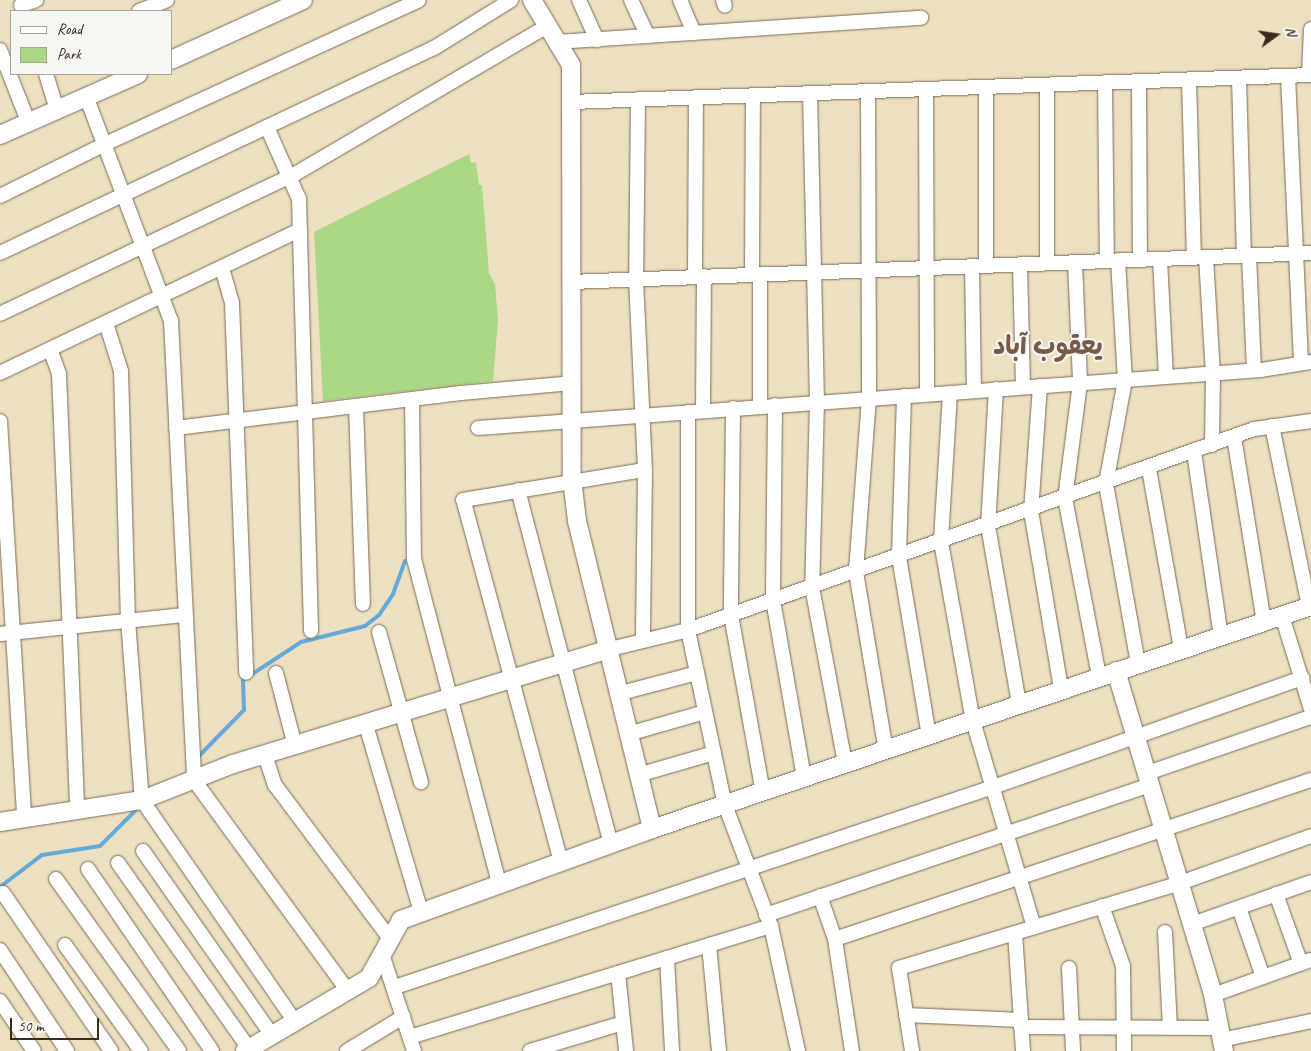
<!DOCTYPE html>
<meta charset="utf-8">
<style>
body{margin:0}
#map{position:relative;width:1311px;height:1051px;overflow:hidden;background:#ede0c0;font-family:Caveat,"Playpen Sans Arabic",sans-serif}
div>[style]{position:absolute}
[style*='--x']{left:calc(var(--x)*1px);top:calc(var(--y)*1px);width:calc(var(--w)*1px);rotate:calc(var(--a)*1deg)}
.green>*{inset:0;background:#aad885}
.stream>*{height:4px;margin:-2px;padding:0 2px;transform-origin:2px;border-radius:2px;background:#65aadb}
.roads{filter:drop-shadow(0 0 1px #796a57) drop-shadow(0 0 1px #796a57)}
.minor>*{height:14px;margin:-7px;padding:0 7px;transform-origin:7px;border-radius:7px;background:#fff}
.tertiary>*{height:18px;margin:-9px;padding:0 9px;transform-origin:9px;border-radius:9px;background:#fff}
span{translate:-50% -50%;white-space:nowrap;text-align:center;line-height:1.15;-webkit-text-stroke:4px #f6f6f2;paint-order:stroke}
.district-label{font-size:26px;color:#795a49;font-weight:700}
.legend{position:absolute;left:10px;top:10px;width:162px;height:65px;box-sizing:border-box;background:#f6f6f2;border:1px solid #aba49d;margin:0;padding:6px 9px;list-style:none;font-size:15px;color:#3b2a1e}
.legend li{display:flex;align-items:center;gap:10px;height:25px}
.legend b{width:25px;border:1px solid #aba49d}
.north{position:absolute;left:1251px;top:10px;width:50px;height:50px;-webkit-text-stroke:4px #f6f6f2;paint-order:stroke;rotate:76deg;font-size:14px;font-weight:700;line-height:20px;text-align:center;color:#3b2a1e}
.north::after{content:'';display:block;margin:auto;width:18px;height:22px;background:#3b2a1e;clip-path:polygon(50% 0,100% 100%,50% 72%,0 100%)}
.scale{position:absolute;left:10px;top:1018px;width:89px;height:22px;box-sizing:border-box;border:2px solid #3b2a1e;border-top:0;padding-left:6px;font-size:15px;line-height:18px;white-space:nowrap;color:#3b2a1e;-webkit-text-stroke:4px #f6f6f2;paint-order:stroke}
</style>
<div id="map">
<div class="green">
<div style="clip-path:polygon(469px 154px,471px 163px,476px 162px,479px 185px,482px 185px,489px 273px,495px 284px,498px 320px,493px 381px,323px 401px,314px 232px)"></div>
</div>
<div class="stream">
<div style="--x:198;--y:757;--w:66;--a:-45.6"></div>
<div style="--x:244;--y:710;--w:30;--a:-92"></div>
<div style="--x:243;--y:680;--w:69;--a:-33.2"></div>
<div style="--x:301;--y:642;--w:66;--a:-14"></div>
<div style="--x:365;--y:626;--w:18;--a:-38"></div>
<div style="--x:379;--y:615;--w:25;--a:-56"></div>
<div style="--x:393;--y:594;--w:35;--a:-70"></div>
<div style="--x:0;--y:887;--w:53;--a:-37.3"></div>
<div style="--x:42;--y:855;--w:59;--a:-8.8"></div>
<div style="--x:100;--y:846;--w:51;--a:-45"></div>
</div>
<div class="roads">
<div class="minor">
<div style="--x:579;--y:0;--w:44;--a:65.8"></div>
<div style="--x:631;--y:0;--w:40;--a:65"></div>
<div style="--x:680;--y:0;--w:36;--a:67"></div>
<div style="--x:723;--y:0;--w:6;--a:72"></div>
<div style="--x:21;--y:5;--w:16;--a:-18"></div>
<div style="--x:139;--y:11;--w:30;--a:-21"></div>
<div style="--x:556;--y:42;--w:366;--a:-3.8"></div>
<div style="--x:0;--y:50;--w:76;--a:68.5"></div>
<div style="--x:46;--y:74;--w:37;--a:73"></div>
<div style="--x:1309;--y:75;--w:46;--a:-87.5"></div>
<div style="--x:1288;--y:76;--w:287;--a:87.4"></div>
<div style="--x:1239;--y:78;--w:177;--a:88.4"></div>
<div style="--x:1189;--y:80;--w:177;--a:88.4"></div>
<div style="--x:1139;--y:81;--w:178;--a:89.7"></div>
<div style="--x:1105;--y:82;--w:179;--a:89.4"></div>
<div style="--x:926;--y:89;--w:305;--a:89.8"></div>
<div style="--x:868;--y:91;--w:307;--a:89.8"></div>
<div style="--x:869;--y:398;--w:174;--a:94.3"></div>
<div style="--x:856;--y:572;--w:181;--a:80.5"></div>
<div style="--x:810;--y:93;--w:309;--a:88.7"></div>
<div style="--x:817;--y:402;--w:185;--a:91.5"></div>
<div style="--x:812;--y:587;--w:180;--a:79.4"></div>
<div style="--x:86;--y:96;--w:241;--a:69.3"></div>
<div style="--x:171;--y:321;--w:460;--a:87.1"></div>
<div style="--x:194;--y:780;--w:260;--a:53.9"></div>
<div style="--x:638;--y:99;--w:180;--a:90.6"></div>
<div style="--x:636;--y:279;--w:191;--a:87.3"></div>
<div style="--x:645;--y:470;--w:171;--a:90.7"></div>
<div style="--x:571;--y:102;--w:740;--a:-2.09"></div>
<div style="--x:267;--y:127;--w:79;--a:66"></div>
<div style="--x:299;--y:199;--w:432;--a:88.4"></div>
<div style="--x:0;--y:196;--w:117;--a:-26.3"></div>
<div style="--x:105;--y:144;--w:345;--a:-24.6"></div>
<div style="--x:0;--y:253;--w:480;--a:-25.3"></div>
<div style="--x:434;--y:48;--w:91;--a:-31.9"></div>
<div style="--x:1249;--y:255;--w:115;--a:87.5"></div>
<div style="--x:1206;--y:257;--w:117;--a:86.6"></div>
<div style="--x:1213;--y:374;--w:71;--a:90.8"></div>
<div style="--x:1160;--y:259;--w:118;--a:87.1"></div>
<div style="--x:1118;--y:260;--w:120;--a:86.7"></div>
<div style="--x:1125;--y:380;--w:106;--a:100.4"></div>
<div style="--x:1106;--y:484;--w:182;--a:79.9"></div>
<div style="--x:1075;--y:262;--w:121;--a:87.6"></div>
<div style="--x:1080;--y:383;--w:116;--a:97.4"></div>
<div style="--x:1065;--y:498;--w:181;--a:79.2"></div>
<div style="--x:1047;--y:263;--w:178;--a:-90"></div>
<div style="--x:1020;--y:264;--w:123;--a:88.6"></div>
<div style="--x:986;--y:265;--w:178;--a:-90"></div>
<div style="--x:972;--y:266;--w:125;--a:89.1"></div>
<div style="--x:222;--y:268;--w:36;--a:74"></div>
<div style="--x:232;--y:303;--w:370;--a:87.8"></div>
<div style="--x:760;--y:274;--w:132;--a:90"></div>
<div style="--x:752;--y:275;--w:180;--a:-89.7"></div>
<div style="--x:695;--y:277;--w:180;--a:-89.7"></div>
<div style="--x:571;--y:282;--w:741;--a:-2.24"></div>
<div style="--x:0;--y:314;--w:327;--a:-25.4"></div>
<div style="--x:295;--y:174;--w:291;--a:-30.4"></div>
<div style="--x:106;--y:323;--w:50;--a:72.6"></div>
<div style="--x:121;--y:371;--w:249;--a:88.4"></div>
<div style="--x:128;--y:620;--w:181;--a:85.6"></div>
<div style="--x:142;--y:800;--w:270;--a:55.4"></div>
<div style="--x:50;--y:349;--w:27;--a:70"></div>
<div style="--x:59;--y:374;--w:436;--a:87.6"></div>
<div style="--x:0;--y:373;--w:332;--a:-25.5"></div>
<div style="--x:1040;--y:386;--w:125;--a:94.1"></div>
<div style="--x:1031;--y:511;--w:181;--a:80.4"></div>
<div style="--x:996;--y:389;--w:137;--a:93.3"></div>
<div style="--x:988;--y:526;--w:181;--a:80.1"></div>
<div style="--x:950;--y:393;--w:149;--a:93.5"></div>
<div style="--x:941;--y:542;--w:182;--a:79.9"></div>
<div style="--x:973;--y:721;--w:215;--a:73.5"></div>
<div style="--x:904;--y:396;--w:161;--a:91.8"></div>
<div style="--x:899;--y:557;--w:181;--a:80.5"></div>
<div style="--x:412;--y:399;--w:160;--a:89.3"></div>
<div style="--x:414;--y:559;--w:336;--a:75.3"></div>
<div style="--x:775;--y:405;--w:195;--a:90.6"></div>
<div style="--x:773;--y:600;--w:181;--a:80.1"></div>
<div style="--x:356;--y:406;--w:198;--a:88"></div>
<div style="--x:733;--y:408;--w:207;--a:90.6"></div>
<div style="--x:731;--y:615;--w:180;--a:79.8"></div>
<div style="--x:703;--y:411;--w:135;--a:-89.6"></div>
<div style="--x:688;--y:412;--w:218;--a:90"></div>
<div style="--x:688;--y:630;--w:179;--a:78.1"></div>
<div style="--x:725;--y:805;--w:129;--a:69.2"></div>
<div style="--x:771;--y:926;--w:128;--a:77.8"></div>
<div style="--x:0;--y:421;--w:398;--a:86.5"></div>
<div style="--x:1272;--y:426;--w:184;--a:78.4"></div>
<div style="--x:176;--y:428;--w:287;--a:-7"></div>
<div style="--x:461;--y:393;--w:111;--a:-5.1"></div>
<div style="--x:478;--y:428;--w:785;--a:-4.24"></div>
<div style="--x:1261;--y:370;--w:51;--a:-9.1"></div>
<div style="--x:1234;--y:437;--w:187;--a:80.8"></div>
<div style="--x:1194;--y:452;--w:186;--a:81.7"></div>
<div style="--x:1149;--y:469;--w:183;--a:79.9"></div>
<div style="--x:518;--y:490;--w:366;--a:75.3"></div>
<div style="--x:1282;--y:616;--w:97;--a:72.7"></div>
<div style="--x:379;--y:632;--w:156;--a:74.4"></div>
<div style="--x:0;--y:634;--w:185;--a:-5.9"></div>
<div style="--x:606;--y:650;--w:84;--a:-13.7"></div>
<div style="--x:688;--y:630;--w:601;--a:-19.55"></div>
<div style="--x:1254;--y:429;--w:58;--a:-8"></div>
<div style="--x:276;--y:673;--w:75;--a:75.4"></div>
<div style="--x:617;--y:694;--w:83;--a:-14.7"></div>
<div style="--x:366;--y:725;--w:195;--a:73.6"></div>
<div style="--x:628;--y:734;--w:80;--a:-15.9"></div>
<div style="--x:265;--y:755;--w:32;--a:72"></div>
<div style="--x:275;--y:785;--w:192;--a:53.2"></div>
<div style="--x:1147;--y:773;--w:173;--a:-18.9"></div>
<div style="--x:638;--y:775;--w:79;--a:-16.1"></div>
<div style="--x:143;--y:851;--w:225;--a:55"></div>
<div style="--x:561;--y:862;--w:375;--a:-105.1"></div>
<div style="--x:463;--y:500;--w:184;--a:-9.4"></div>
<div style="--x:118;--y:863;--w:228;--a:54.8"></div>
<div style="--x:88;--y:869;--w:220;--a:55.7"></div>
<div style="--x:56;--y:879;--w:211;--a:54.4"></div>
<div style="--x:3;--y:893;--w:191;--a:55.6"></div>
<div style="--x:1276;--y:894;--w:74;--a:70.3"></div>
<div style="--x:820;--y:896;--w:46;--a:70.8"></div>
<div style="--x:835;--y:939;--w:113;--a:81.4"></div>
<div style="--x:1102;--y:906;--w:64;--a:70.7"></div>
<div style="--x:1123;--y:966;--w:85;--a:89.3"></div>
<div style="--x:1239;--y:908;--w:73;--a:70.8"></div>
<div style="--x:766;--y:915;--w:405;--a:-18.7"></div>
<div style="--x:1192;--y:924;--w:126;--a:-19.4"></div>
<div style="--x:1165;--y:932;--w:96;--a:87"></div>
<div style="--x:1015;--y:933;--w:118;--a:86.1"></div>
<div style="--x:835;--y:939;--w:502;--a:-18.47"></div>
<div style="--x:65;--y:945;--w:130;--a:54.4"></div>
<div style="--x:709;--y:945;--w:106;--a:84.6"></div>
<div style="--x:0;--y:950;--w:121;--a:56.4"></div>
<div style="--x:382;--y:954;--w:102;--a:71.7"></div>
<div style="--x:667;--y:958;--w:93;--a:86.9"></div>
<div style="--x:1069;--y:968;--w:83;--a:87.2"></div>
<div style="--x:618;--y:973;--w:78;--a:84.1"></div>
<div style="--x:395;--y:987;--w:631;--a:-18.49"></div>
<div style="--x:993;--y:787;--w:328;--a:-19.4"></div>
<div style="--x:1213;--y:995;--w:104;--a:-19.7"></div>
<div style="--x:0;--y:1001;--w:60;--a:55.8"></div>
<div style="--x:906;--y:1015;--w:115;--a:2.5"></div>
<div style="--x:1021;--y:1027;--w:198;--a:0.3"></div>
<div style="--x:410;--y:1037;--w:378;--a:-17.1"></div>
<div style="--x:1221;--y:1040;--w:92;--a:-11.9"></div>
<div style="--x:347;--y:1051;--w:66;--a:-31.3"></div>
<div style="--x:530;--y:1051;--w:97;--a:-16.8"></div>
<div style="--x:912;--y:1051;--w:84;--a:-98.9"></div>
<div style="--x:899;--y:968;--w:294;--a:-16.8"></div>
<div style="--x:1180;--y:883;--w:139;--a:-19.7"></div>
</div>
<div class="tertiary">
<div style="--x:532;--y:0;--w:76;--a:59"></div>
<div style="--x:571;--y:65;--w:414;--a:89.9"></div>
<div style="--x:572;--y:479;--w:42;--a:83.2"></div>
<div style="--x:577;--y:521;--w:317;--a:76.3"></div>
<div style="--x:171;--y:60;--w:145;--a:-24.4"></div>
<div style="--x:0;--y:135;--w:151;--a:-23.8"></div>
<div style="--x:1116;--y:671;--w:338;--a:73.3"></div>
<div style="--x:1213;--y:995;--w:57;--a:78.9"></div>
<div style="--x:0;--y:822;--w:144;--a:-8.8"></div>
<div style="--x:142;--y:800;--w:98;--a:-21.6"></div>
<div style="--x:233;--y:764;--w:390;--a:-17"></div>
<div style="--x:245;--y:1051;--w:144;--a:-30.5"></div>
<div style="--x:369;--y:978;--w:66;--a:-61.1"></div>
<div style="--x:401;--y:920;--w:267;--a:-19.9"></div>
<div style="--x:652;--y:829;--w:696;--a:-18.7"></div>
</div>
</div>
<div class="district-label">
<span style="left:1048px;top:346px">یعقوب آباد</span>
</div>
<ul class="legend">
<li><b style="height:6px;background:#fff"></b>Road</li>
<li><b style="height:14px;background:#aad885"></b>Park</li>
</ul>
<div class="north">N</div>
<div class="scale">50 m</div>
</div>
